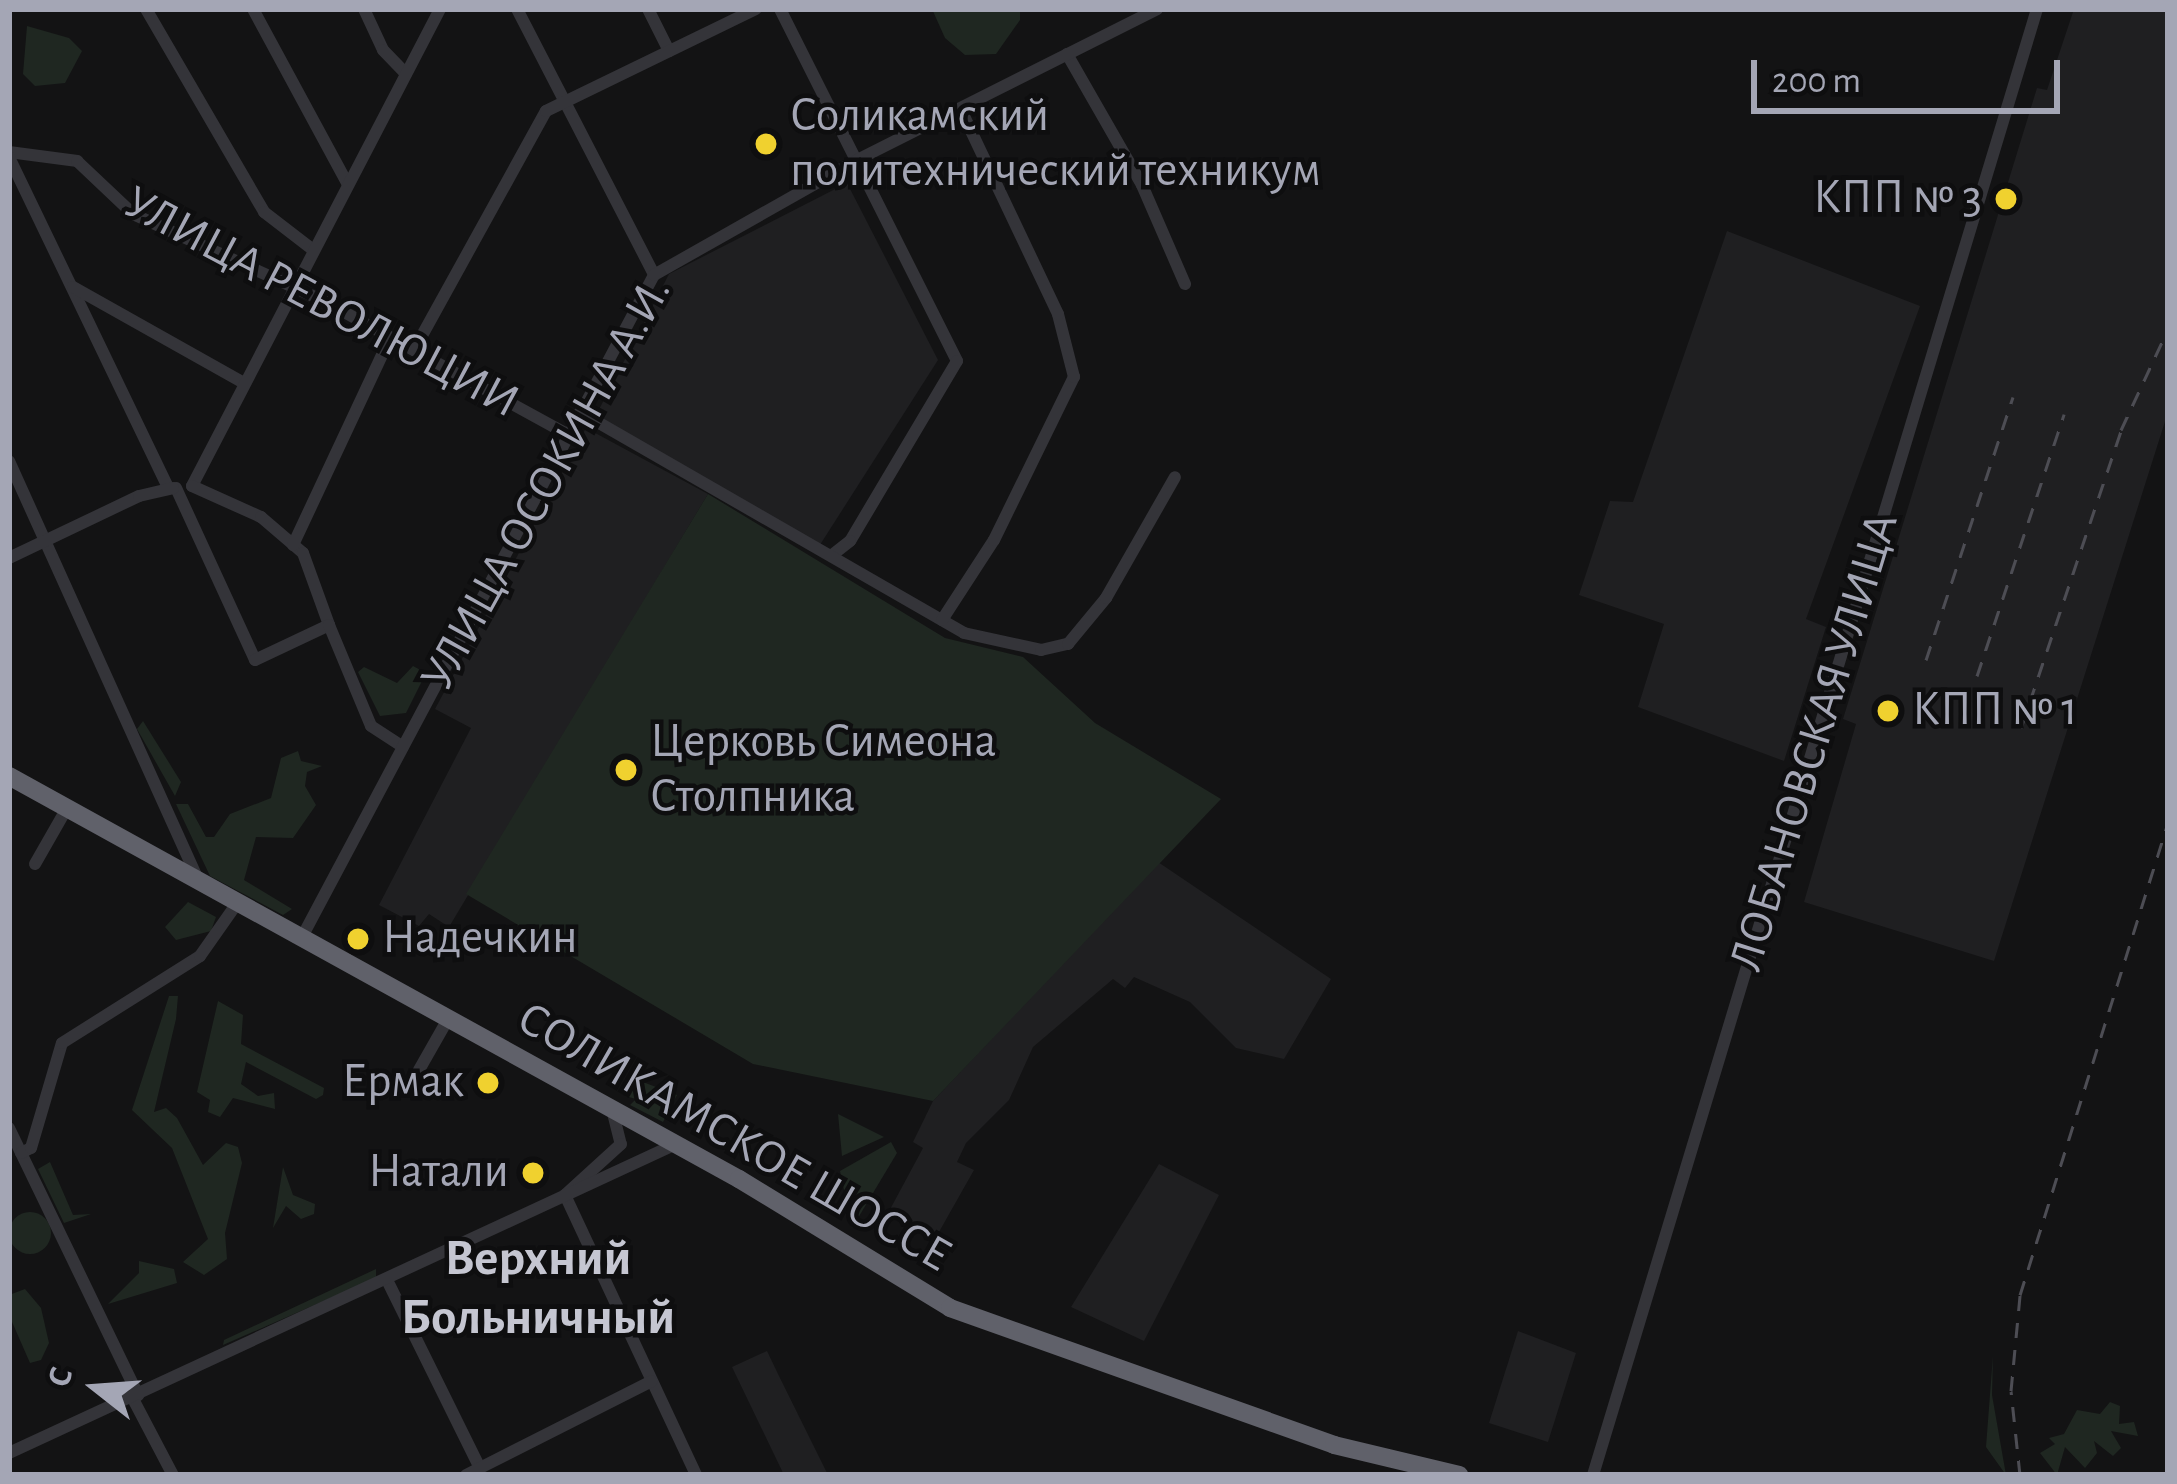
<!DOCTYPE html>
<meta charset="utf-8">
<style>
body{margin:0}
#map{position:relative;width:2177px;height:1484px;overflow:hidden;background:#131314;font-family:"Alegreya Sans",sans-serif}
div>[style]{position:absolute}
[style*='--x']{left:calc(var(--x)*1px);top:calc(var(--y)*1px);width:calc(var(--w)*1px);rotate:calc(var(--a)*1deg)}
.built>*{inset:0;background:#1f1f21}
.green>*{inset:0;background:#1f2721}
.round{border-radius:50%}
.minor>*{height:12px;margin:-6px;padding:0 6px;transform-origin:6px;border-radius:6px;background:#343439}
.highway>*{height:18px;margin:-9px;padding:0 9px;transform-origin:9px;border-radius:9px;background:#60616a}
.rail>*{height:3px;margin-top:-1.5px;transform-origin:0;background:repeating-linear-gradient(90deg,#4d4d54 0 15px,transparent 0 27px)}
.dots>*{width:33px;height:33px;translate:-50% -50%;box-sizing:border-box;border:6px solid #0e0e0f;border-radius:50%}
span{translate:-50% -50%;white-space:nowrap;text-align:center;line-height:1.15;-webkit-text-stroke:9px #0e0e0f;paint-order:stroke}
.poi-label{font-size:48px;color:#a4a6b5}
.left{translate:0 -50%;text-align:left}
.right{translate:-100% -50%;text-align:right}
.street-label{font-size:48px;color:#a4a6b5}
.neighbourhood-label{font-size:51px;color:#c5c6d1;font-weight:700}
.frame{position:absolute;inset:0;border:12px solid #a4a6b5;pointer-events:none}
.north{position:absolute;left:36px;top:1328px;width:120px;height:120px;-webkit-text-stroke:9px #0e0e0f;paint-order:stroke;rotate:287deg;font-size:33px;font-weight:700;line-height:48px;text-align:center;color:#a4a6b5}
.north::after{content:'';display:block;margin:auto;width:42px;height:54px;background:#a4a6b5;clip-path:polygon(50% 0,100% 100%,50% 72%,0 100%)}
.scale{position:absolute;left:1751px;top:60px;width:309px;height:54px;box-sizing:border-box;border:6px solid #a4a6b5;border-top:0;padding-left:15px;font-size:36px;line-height:42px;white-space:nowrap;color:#a4a6b5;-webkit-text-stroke:9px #0e0e0f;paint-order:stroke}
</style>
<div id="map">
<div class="built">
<div style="clip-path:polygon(2074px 9px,2168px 9px,2168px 412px,1994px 961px,1804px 902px,1856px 724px,1843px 719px,2037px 88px,2047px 90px)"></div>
<div style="clip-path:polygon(847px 183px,938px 360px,818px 548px,592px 423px,669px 274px)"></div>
<div style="clip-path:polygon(1727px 231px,1920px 306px,1806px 619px,1826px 627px,1784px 761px,1638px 707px,1664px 624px,1579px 595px,1610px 501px,1633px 502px)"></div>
<div style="clip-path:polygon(586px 428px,708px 494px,449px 927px,429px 914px,419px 926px,379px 905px,471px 728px,435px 709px)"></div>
<div style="clip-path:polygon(1158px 862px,1331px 979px,1284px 1059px,1236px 1048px,1190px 1002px,1134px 977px,1125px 988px,1113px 979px,1033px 1047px,1009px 1100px,966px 1143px,957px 1162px,974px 1170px,935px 1239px,887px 1215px,923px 1148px,913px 1142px,933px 1101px)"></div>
<div style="clip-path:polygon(1159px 1164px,1219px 1195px,1144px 1341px,1071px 1307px)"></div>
<div style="clip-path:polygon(1518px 1331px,1576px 1353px,1548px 1442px,1489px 1423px)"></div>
<div style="clip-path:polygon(767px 1351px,779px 1376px,828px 1475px,784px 1475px,732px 1367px)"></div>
</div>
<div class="green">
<div style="clip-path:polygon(932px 9px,1020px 9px,1020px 20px,996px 54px,965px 55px,945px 38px)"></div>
<div style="clip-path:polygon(27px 26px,69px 38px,82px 51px,65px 83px,35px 86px,23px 74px)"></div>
<div style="clip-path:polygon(708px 494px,945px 638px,1023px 657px,1095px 723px,1221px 799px,933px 1101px,753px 1064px,466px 894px)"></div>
<div style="clip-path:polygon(413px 666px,426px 673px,406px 713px,380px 716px,358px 672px,364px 667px,397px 683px)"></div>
<div style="clip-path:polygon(143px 721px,181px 782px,175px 796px,137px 729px)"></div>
<div style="clip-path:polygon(298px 751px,301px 761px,322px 766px,307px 772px,305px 786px,316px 805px,293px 838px,256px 837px,244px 880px,292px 909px,283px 915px,210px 876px,176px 804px,188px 804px,206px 837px,214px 837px,230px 814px,271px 798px,281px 758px)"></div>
<div style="clip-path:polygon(188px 902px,216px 917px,211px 931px,176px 940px,165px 927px)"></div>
<div style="clip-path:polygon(169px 996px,178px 996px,176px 1019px,154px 1112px,166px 1108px,177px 1118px,203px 1165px,226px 1143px,238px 1147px,242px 1163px,225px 1233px,227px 1259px,204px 1275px,183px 1262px,208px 1239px,172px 1148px,132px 1110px)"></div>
<div style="clip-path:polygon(218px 1001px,243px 1015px,241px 1044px,324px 1088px,323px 1095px,316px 1099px,246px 1062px,241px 1084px,258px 1096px,274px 1093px,275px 1109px,233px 1098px,220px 1117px,208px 1112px,210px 1100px,197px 1092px)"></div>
<div style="clip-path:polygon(635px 1079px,677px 1095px,663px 1122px,630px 1105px,636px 1099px,625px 1096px)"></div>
<div style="clip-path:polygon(838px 1114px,884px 1137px,842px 1156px)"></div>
<div style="clip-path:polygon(891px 1142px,897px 1153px,852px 1228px,840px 1171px)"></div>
<div style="clip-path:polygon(50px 1162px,73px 1215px,91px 1214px,64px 1223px,38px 1169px)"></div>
<div style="clip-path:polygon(283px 1167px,293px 1195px,315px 1204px,314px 1214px,301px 1219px,286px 1206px,273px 1228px)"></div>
<div class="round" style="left:9px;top:1212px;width:42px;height:42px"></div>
<div style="clip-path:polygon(139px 1261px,174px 1269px,177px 1283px,108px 1304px,139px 1273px)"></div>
<div style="clip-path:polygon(376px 1269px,376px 1278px,223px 1345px,224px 1340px)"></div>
<div style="clip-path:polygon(25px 1289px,41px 1308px,49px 1343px,41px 1360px,30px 1363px,9px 1315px,9px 1295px)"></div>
<div style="clip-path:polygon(1993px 1355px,1992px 1395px,2006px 1475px,1986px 1447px)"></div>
<div style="clip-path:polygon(2110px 1402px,2120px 1406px,2119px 1424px,2134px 1422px,2138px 1436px,2111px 1431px,2121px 1448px,2113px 1456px,2094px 1441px,2097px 1453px,2085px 1468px,2065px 1447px,2057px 1475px,2040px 1453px,2055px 1444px,2049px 1438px,2064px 1434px,2077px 1410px,2100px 1414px)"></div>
</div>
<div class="minor">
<div style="--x:146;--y:9;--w:235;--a:59.8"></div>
<div style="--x:264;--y:212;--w:61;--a:37.6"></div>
<div style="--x:253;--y:9;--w:198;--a:61.6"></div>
<div style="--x:364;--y:9;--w:45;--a:65.1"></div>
<div style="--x:383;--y:50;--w:33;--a:46"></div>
<div style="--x:517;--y:9;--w:299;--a:62.7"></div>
<div style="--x:648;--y:9;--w:47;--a:63.4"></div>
<div style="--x:780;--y:9;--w:394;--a:63.3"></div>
<div style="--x:957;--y:361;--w:209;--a:120.7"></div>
<div style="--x:850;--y:541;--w:23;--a:142"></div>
<div style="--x:1067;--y:54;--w:151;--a:60.2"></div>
<div style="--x:1142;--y:185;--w:108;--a:66.5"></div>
<div style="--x:9;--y:152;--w:69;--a:7.5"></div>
<div style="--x:77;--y:161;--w:77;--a:43.4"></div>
<div style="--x:133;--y:214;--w:210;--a:24.5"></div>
<div style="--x:324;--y:301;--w:279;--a:28.7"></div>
<div style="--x:9;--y:157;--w:367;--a:64.3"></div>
<div style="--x:73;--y:287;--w:196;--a:29.3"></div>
<div style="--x:414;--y:350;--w:273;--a:-61.1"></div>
<div style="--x:546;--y:111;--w:233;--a:-25.9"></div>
<div style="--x:580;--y:412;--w:443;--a:29.9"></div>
<div style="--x:964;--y:633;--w:79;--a:12.4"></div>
<div style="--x:1041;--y:650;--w:28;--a:-13"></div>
<div style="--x:1068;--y:644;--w:60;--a:-50.4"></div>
<div style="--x:1106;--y:598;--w:139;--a:-60.3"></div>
<div style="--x:9;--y:461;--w:459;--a:65.7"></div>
<div style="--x:192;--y:486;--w:538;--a:-62.53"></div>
<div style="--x:192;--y:486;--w:76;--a:24.2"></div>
<div style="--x:261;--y:517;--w:55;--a:40.6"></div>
<div style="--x:303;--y:553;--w:77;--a:70.1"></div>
<div style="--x:176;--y:488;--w:189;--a:65.3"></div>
<div style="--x:255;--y:660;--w:82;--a:-25.3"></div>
<div style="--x:329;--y:625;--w:109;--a:67.4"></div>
<div style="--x:371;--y:726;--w:38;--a:33"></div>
<div style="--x:293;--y:545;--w:226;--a:-64.9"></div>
<div style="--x:9;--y:558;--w:144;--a:-25.5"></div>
<div style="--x:139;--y:496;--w:35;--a:-13"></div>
<div style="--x:942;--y:620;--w:95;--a:-57"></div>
<div style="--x:994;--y:540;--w:182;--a:-63.9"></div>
<div style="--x:1074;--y:377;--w:65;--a:-104.3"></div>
<div style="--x:1058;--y:314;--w:226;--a:-115.4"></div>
<div style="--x:35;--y:864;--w:64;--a:-60.3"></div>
<div style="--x:302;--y:937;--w:750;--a:-62"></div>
<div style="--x:654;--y:275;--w:233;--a:-29.5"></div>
<div style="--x:857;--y:160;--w:336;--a:-26.7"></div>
<div style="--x:419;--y:1070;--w:59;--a:-60.4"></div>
<div style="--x:613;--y:1113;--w:32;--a:76"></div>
<div style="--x:621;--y:1144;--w:76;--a:137.7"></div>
<div style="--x:565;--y:1195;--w:309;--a:64.9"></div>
<div style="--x:9;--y:1128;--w:297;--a:64.2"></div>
<div style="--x:21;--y:1153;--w:11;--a:-27"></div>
<div style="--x:31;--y:1148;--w:109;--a:-73.6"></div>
<div style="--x:62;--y:1043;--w:163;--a:-32.2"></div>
<div style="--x:200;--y:956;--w:66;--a:-54.9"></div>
<div style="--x:387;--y:1280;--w:210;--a:63.7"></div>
<div style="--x:132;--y:1397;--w:88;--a:62.3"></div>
<div style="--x:9;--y:1453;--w:735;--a:-24.86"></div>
<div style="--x:466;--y:1475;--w:208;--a:-26.8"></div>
<div style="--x:1593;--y:1475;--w:1532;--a:-73.15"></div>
</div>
<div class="highway">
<div style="--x:9;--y:776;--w:834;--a:28.9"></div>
<div style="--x:739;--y:1179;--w:247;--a:31.4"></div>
<div style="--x:950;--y:1308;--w:408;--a:19.6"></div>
<div style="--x:1334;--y:1445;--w:129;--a:13.5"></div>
</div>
<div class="rail">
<div style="--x:1926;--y:660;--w:277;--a:-71.7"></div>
<div style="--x:1977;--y:676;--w:276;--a:-71.6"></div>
<div style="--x:2021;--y:728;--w:314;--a:-71.4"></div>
<div style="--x:2121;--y:430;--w:111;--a:-65"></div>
<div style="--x:2020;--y:1475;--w:84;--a:-96.1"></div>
<div style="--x:2011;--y:1391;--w:96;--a:-84.6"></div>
<div style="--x:2020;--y:1295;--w:495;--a:-72.6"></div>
</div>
<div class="dots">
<div style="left:766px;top:144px;background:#f0d12f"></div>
<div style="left:2006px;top:199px;background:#f0d12f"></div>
<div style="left:1888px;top:711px;background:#f0d12f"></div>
<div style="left:626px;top:770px;background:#f0d12f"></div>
<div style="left:358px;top:939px;background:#f0d12f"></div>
<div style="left:488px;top:1083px;background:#f0d12f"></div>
<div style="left:533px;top:1173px;background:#f0d12f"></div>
</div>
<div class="poi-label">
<span class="left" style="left:790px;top:144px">Соликамский<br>политехнический техникум</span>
<span class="right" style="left:1982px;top:199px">КПП № 3</span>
<span class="left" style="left:1912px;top:711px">КПП № 1</span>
<span class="left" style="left:650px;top:770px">Церковь Симеона<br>Столпника</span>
<span class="left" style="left:382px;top:939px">Надечкин</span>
<span class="right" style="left:464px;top:1083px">Ермак</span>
<span class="right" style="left:509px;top:1173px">Натали</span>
</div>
<div class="street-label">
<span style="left:321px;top:303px;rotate:28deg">УЛИЦА РЕВОЛЮЦИИ</span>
<span style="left:547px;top:484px;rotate:-61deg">УЛИЦА ОСОКИНА А.И.</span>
<span style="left:1815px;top:742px;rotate:-73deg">ЛОБАНОВСКАЯ УЛИЦА</span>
<span style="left:734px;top:1138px;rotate:30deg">СОЛИКАМСКОЕ ШОССЕ</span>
</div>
<div class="neighbourhood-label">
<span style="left:538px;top:1289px">Верхний<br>Больничный</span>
</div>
<div class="frame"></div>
<div class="north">С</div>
<div class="scale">200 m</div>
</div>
